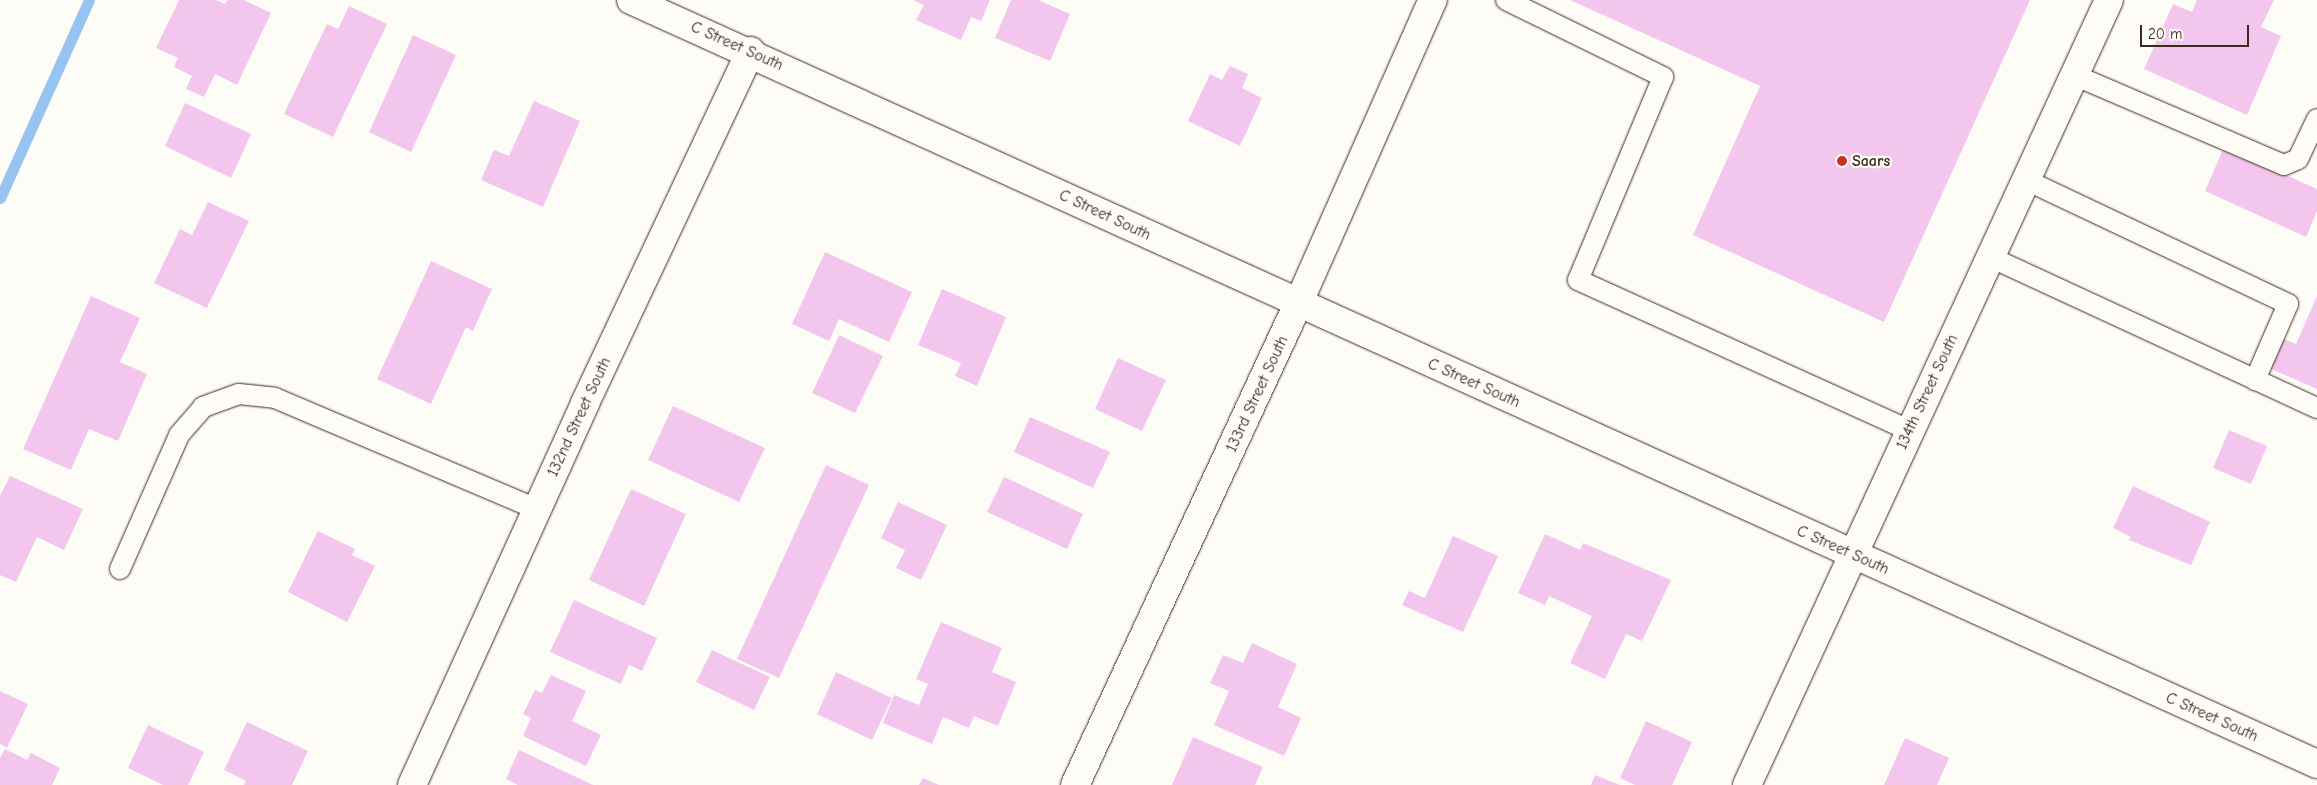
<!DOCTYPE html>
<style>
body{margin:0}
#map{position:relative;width:2317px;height:785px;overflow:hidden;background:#fdfcf7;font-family:"Comic Neue",sans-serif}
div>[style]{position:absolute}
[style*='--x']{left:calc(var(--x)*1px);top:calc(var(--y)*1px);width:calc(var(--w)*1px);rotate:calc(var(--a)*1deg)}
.stream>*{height:11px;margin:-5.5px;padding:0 5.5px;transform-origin:5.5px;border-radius:5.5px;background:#96c4f1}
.building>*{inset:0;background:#f3c7ed}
.roads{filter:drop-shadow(0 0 1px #3b2a1e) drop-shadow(0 0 1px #3b2a1e)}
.lane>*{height:20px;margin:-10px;padding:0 10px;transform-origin:10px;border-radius:10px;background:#fdfcf7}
.street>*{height:28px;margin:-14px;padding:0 14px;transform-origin:14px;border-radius:14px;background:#fdfcf7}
.secondary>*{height:28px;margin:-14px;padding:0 14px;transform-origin:14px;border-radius:14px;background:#fdfcf7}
.dots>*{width:14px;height:14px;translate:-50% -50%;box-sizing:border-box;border:2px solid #fdfcf7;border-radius:50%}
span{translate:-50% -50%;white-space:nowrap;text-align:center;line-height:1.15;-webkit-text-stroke:4.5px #fdfcf7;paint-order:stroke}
.street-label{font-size:16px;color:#3b2a1e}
.poi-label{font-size:16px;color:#3b2a1e;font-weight:700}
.left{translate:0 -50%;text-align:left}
.scale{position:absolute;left:2140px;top:25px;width:109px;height:22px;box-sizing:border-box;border:2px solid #3b2a1e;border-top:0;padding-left:6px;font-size:15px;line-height:18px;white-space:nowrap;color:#3b2a1e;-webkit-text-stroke:4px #fdfcf7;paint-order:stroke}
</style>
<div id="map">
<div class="stream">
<div style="--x:0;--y:198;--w:217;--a:-65.8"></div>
</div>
<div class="building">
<div style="clip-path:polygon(179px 0,216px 0,225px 4px,228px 0,244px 0,271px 13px,237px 85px,215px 74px,204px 97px,186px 89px,192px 76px,174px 67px,178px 58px,156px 48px)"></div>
<div style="clip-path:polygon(913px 0,990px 0,981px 21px,971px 17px,961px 40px,916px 20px,924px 5px)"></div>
<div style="clip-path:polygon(1011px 0,1038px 0,1070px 14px,1050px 61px,995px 38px)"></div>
<div style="clip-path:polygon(1570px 0,2030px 0,1884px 322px,1693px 235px,1760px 86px)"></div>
<div style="clip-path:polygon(2197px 0,2274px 0,2261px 27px,2281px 36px,2247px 115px,2144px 69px,2173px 4px,2192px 12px)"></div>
<div style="clip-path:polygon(349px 6px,387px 24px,333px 137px,284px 114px,327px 24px,338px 29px)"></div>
<div style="clip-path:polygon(413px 35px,456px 55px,411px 152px,369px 132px)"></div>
<div style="clip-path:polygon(1230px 66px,1248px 74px,1242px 88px,1262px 98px,1240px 146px,1188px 121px,1210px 74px,1222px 80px)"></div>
<div style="clip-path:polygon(534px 101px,580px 121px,543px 207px,481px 180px,494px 150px,509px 156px)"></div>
<div style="clip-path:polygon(185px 103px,251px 134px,231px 178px,165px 146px)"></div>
<div style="clip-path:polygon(2224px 147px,2317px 189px,2317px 211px,2306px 237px,2205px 191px)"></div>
<div style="clip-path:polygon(208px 202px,249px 221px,207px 308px,154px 283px,180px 229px,192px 235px)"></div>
<div style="clip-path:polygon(825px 252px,912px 292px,889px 342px,839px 319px,829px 341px,792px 324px)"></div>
<div style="clip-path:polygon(431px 261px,492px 289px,473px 331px,466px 327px,431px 404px,377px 379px)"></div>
<div style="clip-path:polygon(942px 289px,1006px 317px,977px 386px,955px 376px,961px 363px,918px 345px)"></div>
<div style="clip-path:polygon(91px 296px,140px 318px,120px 362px,147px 374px,118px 441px,89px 429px,71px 470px,23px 449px)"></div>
<div style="clip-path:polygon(2317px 296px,2317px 389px,2271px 369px,2284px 339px,2296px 344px)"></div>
<div style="clip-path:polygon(839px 335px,883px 356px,855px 413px,812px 393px)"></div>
<div style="clip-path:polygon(1118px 358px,1166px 380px,1142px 431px,1095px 409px)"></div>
<div style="clip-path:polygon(673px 406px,765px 448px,739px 502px,648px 460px)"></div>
<div style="clip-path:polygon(1030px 417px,1110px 452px,1093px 488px,1014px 452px)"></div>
<div style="clip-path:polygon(2229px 430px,2267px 446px,2251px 484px,2213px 468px)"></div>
<div style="clip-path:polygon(826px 465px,869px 485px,779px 678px,737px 659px)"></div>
<div style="clip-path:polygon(10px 476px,83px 509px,64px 550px,37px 537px,16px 582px,0 575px,0 496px)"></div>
<div style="clip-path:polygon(1004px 477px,1083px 514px,1067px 549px,987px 512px)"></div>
<div style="clip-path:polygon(2133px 486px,2210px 522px,2191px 565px,2129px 540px,2131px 537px,2113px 528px)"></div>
<div style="clip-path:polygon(631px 489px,686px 514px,644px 606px,589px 580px)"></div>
<div style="clip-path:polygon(898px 502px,947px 525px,921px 580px,896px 568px,905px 550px,881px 538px)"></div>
<div style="clip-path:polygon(318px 531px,355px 549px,352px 555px,375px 566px,347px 622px,288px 592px)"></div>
<div style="clip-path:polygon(1545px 534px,1580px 550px,1583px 543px,1671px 580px,1642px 641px,1626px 634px,1605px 679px,1570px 663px,1592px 616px,1549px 596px,1545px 605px,1518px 593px)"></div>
<div style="clip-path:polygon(1453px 536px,1498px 556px,1463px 632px,1402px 605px,1409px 591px,1425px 598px)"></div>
<div style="clip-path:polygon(574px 600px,657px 638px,642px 671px,629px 665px,621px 684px,550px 652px)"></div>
<div style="clip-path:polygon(941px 622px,1002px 648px,992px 672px,1016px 682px,998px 726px,974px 716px,969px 728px,943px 717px,932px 744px,883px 723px,894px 695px,919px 705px,928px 684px,916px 679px)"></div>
<div style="clip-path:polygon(1252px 643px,1297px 664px,1278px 707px,1301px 718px,1284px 756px,1214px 725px,1229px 691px,1210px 683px,1223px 655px,1243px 663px)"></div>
<div style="clip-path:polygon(712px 650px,770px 677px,754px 710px,696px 682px)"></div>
<div style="clip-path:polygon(836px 672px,892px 698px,872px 740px,817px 714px)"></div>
<div style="clip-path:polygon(551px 675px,586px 691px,572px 721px,601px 735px,586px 766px,523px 736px,531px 718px,523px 714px,535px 690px,542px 693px)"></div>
<div style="clip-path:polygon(0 691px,28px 704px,7px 748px,0 744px)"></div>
<div style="clip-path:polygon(1646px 721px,1692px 742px,1672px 785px,1635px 785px,1620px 778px)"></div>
<div style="clip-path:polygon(247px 722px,308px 751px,292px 785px,244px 785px,246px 781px,224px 770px)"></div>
<div style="clip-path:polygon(148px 725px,204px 752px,188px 785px,163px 785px,128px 768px)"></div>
<div style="clip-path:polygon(1193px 737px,1263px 767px,1255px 785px,1172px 785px)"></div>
<div style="clip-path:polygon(1905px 738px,1949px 758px,1937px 785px,1884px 785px)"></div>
<div style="clip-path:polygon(5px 749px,27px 760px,31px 753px,60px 768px,52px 785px,0 785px,0 758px)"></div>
<div style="clip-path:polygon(519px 750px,593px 785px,518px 785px,506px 779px)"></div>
<div style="clip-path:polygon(1595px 775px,1620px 785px,1591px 785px)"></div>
<div style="clip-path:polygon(923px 778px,939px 785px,919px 785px)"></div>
</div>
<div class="roads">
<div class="lane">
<div style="--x:1506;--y:0;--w:175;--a:26.1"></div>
<div style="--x:1663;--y:77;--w:220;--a:112.7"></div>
<div style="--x:1578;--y:280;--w:363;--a:24.4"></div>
<div style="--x:2074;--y:75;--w:228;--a:23.2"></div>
<div style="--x:2284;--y:165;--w:15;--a:-23"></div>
<div style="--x:2298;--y:159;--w:44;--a:-64.6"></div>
<div style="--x:2026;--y:180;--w:290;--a:25.3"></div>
<div style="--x:2288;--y:304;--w:83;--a:113.5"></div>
<div style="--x:1990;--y:257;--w:360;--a:24.8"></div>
<div style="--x:120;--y:569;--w:146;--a:-66.2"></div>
<div style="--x:179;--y:435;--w:37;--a:-49"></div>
<div style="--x:203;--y:407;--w:38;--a:-20"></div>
<div style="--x:239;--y:394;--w:36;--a:6"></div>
<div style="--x:275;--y:398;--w:285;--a:23"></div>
</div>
<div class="street">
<div style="--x:412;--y:785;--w:419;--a:-65.6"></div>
<div style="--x:585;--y:403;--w:389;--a:-64.8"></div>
<div style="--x:1075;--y:785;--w:530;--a:-65.13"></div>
<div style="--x:1298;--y:304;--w:333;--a:-66.1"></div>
<div style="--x:1747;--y:785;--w:864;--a:-65.24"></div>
</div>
<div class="secondary">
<div style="--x:631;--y:0;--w:1851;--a:24.38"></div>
</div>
</div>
<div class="dots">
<div style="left:1842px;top:161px;background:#c8321e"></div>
</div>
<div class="street-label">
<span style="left:737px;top:46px;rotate:24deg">C Street South</span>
<span style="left:1105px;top:215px;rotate:25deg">C Street South</span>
<span style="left:1474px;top:383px;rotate:24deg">C Street South</span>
<span style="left:1927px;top:392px;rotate:-65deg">134th Street South</span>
<span style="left:1257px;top:394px;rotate:-65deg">133rd Street South</span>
<span style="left:579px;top:417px;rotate:-65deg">132nd Street South</span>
<span style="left:1843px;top:550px;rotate:24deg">C Street South</span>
<span style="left:2212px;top:717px;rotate:24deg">C Street South</span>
</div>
<div class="poi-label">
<span class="left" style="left:1852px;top:161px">Saars</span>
</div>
<div class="scale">20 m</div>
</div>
